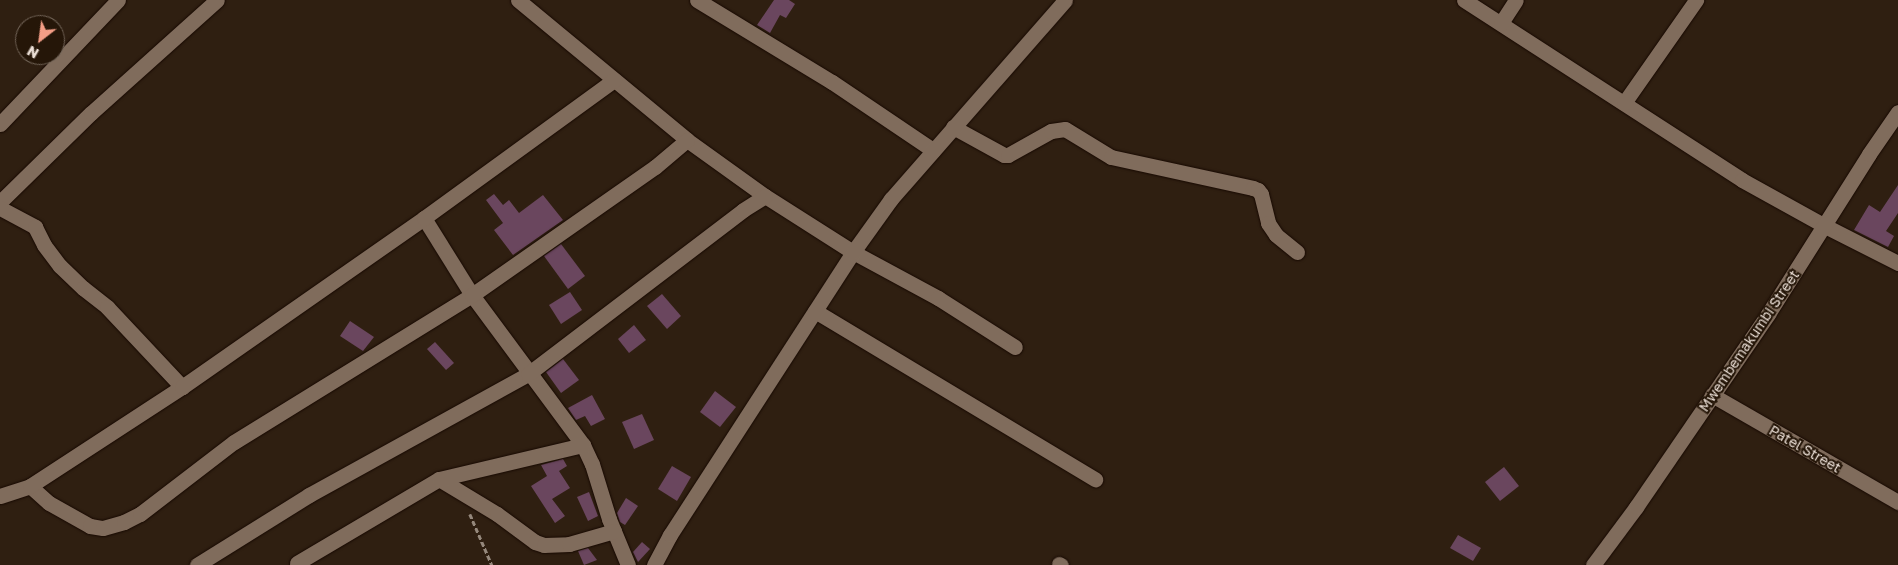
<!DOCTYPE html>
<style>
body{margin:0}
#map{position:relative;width:1898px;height:565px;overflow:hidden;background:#2f1f11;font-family:"Golos Text",sans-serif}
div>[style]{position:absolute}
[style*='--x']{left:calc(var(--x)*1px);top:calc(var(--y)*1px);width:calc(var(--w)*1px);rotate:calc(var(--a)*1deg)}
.building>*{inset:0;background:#6a465e}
.path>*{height:2.5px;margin-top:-1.25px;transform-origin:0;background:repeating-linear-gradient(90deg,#95887c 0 5px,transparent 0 7.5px)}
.roads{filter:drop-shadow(0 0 1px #170900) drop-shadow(0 0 1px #170900)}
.minor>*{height:15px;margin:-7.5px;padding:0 7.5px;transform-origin:7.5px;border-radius:7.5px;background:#806c5c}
span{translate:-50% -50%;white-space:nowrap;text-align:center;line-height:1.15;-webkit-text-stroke:4px #251608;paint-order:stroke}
.street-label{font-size:14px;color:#eaded5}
.north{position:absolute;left:15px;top:15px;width:50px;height:50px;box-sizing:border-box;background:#251608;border:1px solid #74665a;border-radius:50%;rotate:210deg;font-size:14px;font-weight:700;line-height:20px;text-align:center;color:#eaded5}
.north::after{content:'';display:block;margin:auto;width:18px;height:22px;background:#f49e86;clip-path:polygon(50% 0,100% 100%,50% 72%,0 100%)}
</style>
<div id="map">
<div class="building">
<div style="clip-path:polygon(774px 0,789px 0,795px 4px,786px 18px,780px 15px,770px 33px,757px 25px)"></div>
<div style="clip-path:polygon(1898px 185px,1898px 213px,1886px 231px,1894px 236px,1888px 247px,1854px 230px,1869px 205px,1880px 212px)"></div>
<div style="clip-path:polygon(494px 194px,503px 205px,509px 200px,519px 213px,543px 195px,563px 220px,513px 255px,494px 230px,503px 223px,486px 200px)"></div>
<div style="clip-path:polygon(561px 244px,585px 276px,568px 289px,544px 256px)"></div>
<div style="clip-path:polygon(570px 292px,582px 310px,561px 324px,549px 305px)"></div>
<div style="clip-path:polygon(662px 294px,681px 316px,667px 329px,647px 306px)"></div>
<div style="clip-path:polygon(350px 321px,374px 337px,363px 351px,340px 336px)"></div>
<div style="clip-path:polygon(634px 325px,646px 340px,629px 353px,618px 339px)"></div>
<div style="clip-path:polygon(435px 342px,454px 363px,446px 370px,427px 349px)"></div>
<div style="clip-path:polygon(563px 359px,579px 380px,561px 393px,546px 372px)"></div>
<div style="clip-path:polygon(715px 391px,736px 407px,720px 427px,700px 412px)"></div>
<div style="clip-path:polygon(592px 395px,605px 419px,591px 426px,585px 416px,576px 420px,568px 408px)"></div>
<div style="clip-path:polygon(642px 414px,654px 440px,634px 449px,622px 422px)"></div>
<div style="clip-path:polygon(563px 459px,567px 466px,559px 471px,570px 488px,552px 499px,565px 516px,555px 523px,531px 486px,547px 476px,541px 465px)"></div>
<div style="clip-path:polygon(672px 466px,691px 477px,677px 501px,658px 489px)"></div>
<div style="clip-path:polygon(1504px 467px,1519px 486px,1500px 501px,1485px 482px)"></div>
<div style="clip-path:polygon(589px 492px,598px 516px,588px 521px,577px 497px)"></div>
<div style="clip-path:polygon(626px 498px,638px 506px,625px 525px,620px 522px,617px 513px)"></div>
<div style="clip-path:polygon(1458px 535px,1481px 548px,1473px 561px,1450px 548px)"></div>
<div style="clip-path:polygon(642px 542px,650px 549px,638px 562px,633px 552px)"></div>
<div style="clip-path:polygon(588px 548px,597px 560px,584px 565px,578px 551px)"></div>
</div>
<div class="path">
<div style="--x:470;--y:514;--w:56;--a:66.7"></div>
</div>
<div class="roads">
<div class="minor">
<div style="--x:518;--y:0;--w:219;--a:39.6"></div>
<div style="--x:687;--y:140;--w:96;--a:35.7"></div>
<div style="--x:765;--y:196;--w:104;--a:32.5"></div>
<div style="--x:853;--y:252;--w:97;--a:28.4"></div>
<div style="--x:938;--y:298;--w:91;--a:32.5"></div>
<div style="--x:697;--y:0;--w:158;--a:31.3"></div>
<div style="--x:832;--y:82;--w:122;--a:34"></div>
<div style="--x:1464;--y:0;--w:331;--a:32.9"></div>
<div style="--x:1742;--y:180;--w:95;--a:29"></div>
<div style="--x:1825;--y:226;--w:82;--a:26.9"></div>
<div style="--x:1501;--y:23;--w:27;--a:-57"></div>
<div style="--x:1624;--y:103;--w:126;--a:-55"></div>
<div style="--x:0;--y:124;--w:171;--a:-46.4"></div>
<div style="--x:953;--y:127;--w:58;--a:28.8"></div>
<div style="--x:1004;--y:155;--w:4;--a:0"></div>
<div style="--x:1008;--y:155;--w:49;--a:-29.2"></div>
<div style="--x:1051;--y:131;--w:14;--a:-8"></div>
<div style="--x:1065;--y:129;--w:54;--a:31.3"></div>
<div style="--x:1111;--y:157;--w:145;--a:12.3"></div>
<div style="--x:1253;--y:188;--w:5;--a:22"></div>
<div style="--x:1258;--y:190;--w:5;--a:53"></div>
<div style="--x:1261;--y:194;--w:30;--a:76"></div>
<div style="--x:1268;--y:223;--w:14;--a:56"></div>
<div style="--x:1276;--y:235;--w:27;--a:39"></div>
<div style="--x:0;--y:202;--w:127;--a:-44.4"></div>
<div style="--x:91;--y:113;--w:169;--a:-41.9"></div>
<div style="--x:0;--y:208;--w:40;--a:28"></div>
<div style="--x:35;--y:227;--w:20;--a:63"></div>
<div style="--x:44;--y:245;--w:26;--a:53"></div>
<div style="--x:60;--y:266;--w:32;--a:44"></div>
<div style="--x:83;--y:288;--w:31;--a:38"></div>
<div style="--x:107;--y:307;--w:110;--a:46.8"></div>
<div style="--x:424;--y:218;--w:91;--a:58.1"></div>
<div style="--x:472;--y:295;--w:187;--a:53.5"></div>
<div style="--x:583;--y:445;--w:21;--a:65"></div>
<div style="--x:592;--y:464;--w:58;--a:72.8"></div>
<div style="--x:609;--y:519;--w:50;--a:67.6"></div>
<div style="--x:815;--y:311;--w:327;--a:31"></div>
<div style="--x:1712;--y:395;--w:215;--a:29.9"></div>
<div style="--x:439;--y:479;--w:68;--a:31.1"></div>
<div style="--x:497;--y:514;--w:47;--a:36.4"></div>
<div style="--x:535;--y:542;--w:9;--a:18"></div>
<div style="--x:544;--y:545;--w:25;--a:-2"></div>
<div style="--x:569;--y:544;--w:47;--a:-16.1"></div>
<div style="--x:30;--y:486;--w:25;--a:42"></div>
<div style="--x:49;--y:503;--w:47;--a:29.3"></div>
<div style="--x:90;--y:526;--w:13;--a:9"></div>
<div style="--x:103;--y:528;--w:22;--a:-16"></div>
<div style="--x:124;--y:522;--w:18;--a:-27"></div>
<div style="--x:140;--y:514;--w:118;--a:-37.5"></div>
<div style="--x:234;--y:442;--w:280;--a:-31.7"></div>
<div style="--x:472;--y:295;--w:223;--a:-35"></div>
<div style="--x:655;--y:167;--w:42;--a:-40.2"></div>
<div style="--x:0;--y:496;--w:32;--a:-18"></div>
<div style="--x:30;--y:486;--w:181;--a:-33.1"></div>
<div style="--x:182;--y:387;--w:295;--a:-34.9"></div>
<div style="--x:424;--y:218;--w:235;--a:-36"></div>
<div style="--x:297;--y:563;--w:165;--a:-30.6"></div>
<div style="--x:439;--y:479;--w:148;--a:-13.3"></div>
<div style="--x:1059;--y:564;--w:2;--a:27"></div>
<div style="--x:197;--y:565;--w:132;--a:-32"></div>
<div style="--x:309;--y:495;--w:250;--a:-28.9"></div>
<div style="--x:528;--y:374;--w:270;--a:-37.3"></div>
<div style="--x:743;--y:210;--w:26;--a:-32"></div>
<div style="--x:654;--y:565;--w:34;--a:-62"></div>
<div style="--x:670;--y:535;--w:337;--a:-57.1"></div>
<div style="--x:853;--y:252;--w:65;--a:-54.4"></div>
<div style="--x:891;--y:199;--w:264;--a:-48.8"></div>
<div style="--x:1593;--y:565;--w:72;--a:-53.4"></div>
<div style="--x:1636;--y:507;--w:234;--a:-55.6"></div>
<div style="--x:1768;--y:314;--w:189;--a:-57.7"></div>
<div style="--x:1869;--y:154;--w:51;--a:-55.4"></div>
</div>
</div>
<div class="street-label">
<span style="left:1749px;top:341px;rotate:-56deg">Mwembemakumbi Street</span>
<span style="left:1805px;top:449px;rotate:30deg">Patel Street</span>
</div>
<div class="north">N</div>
</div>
